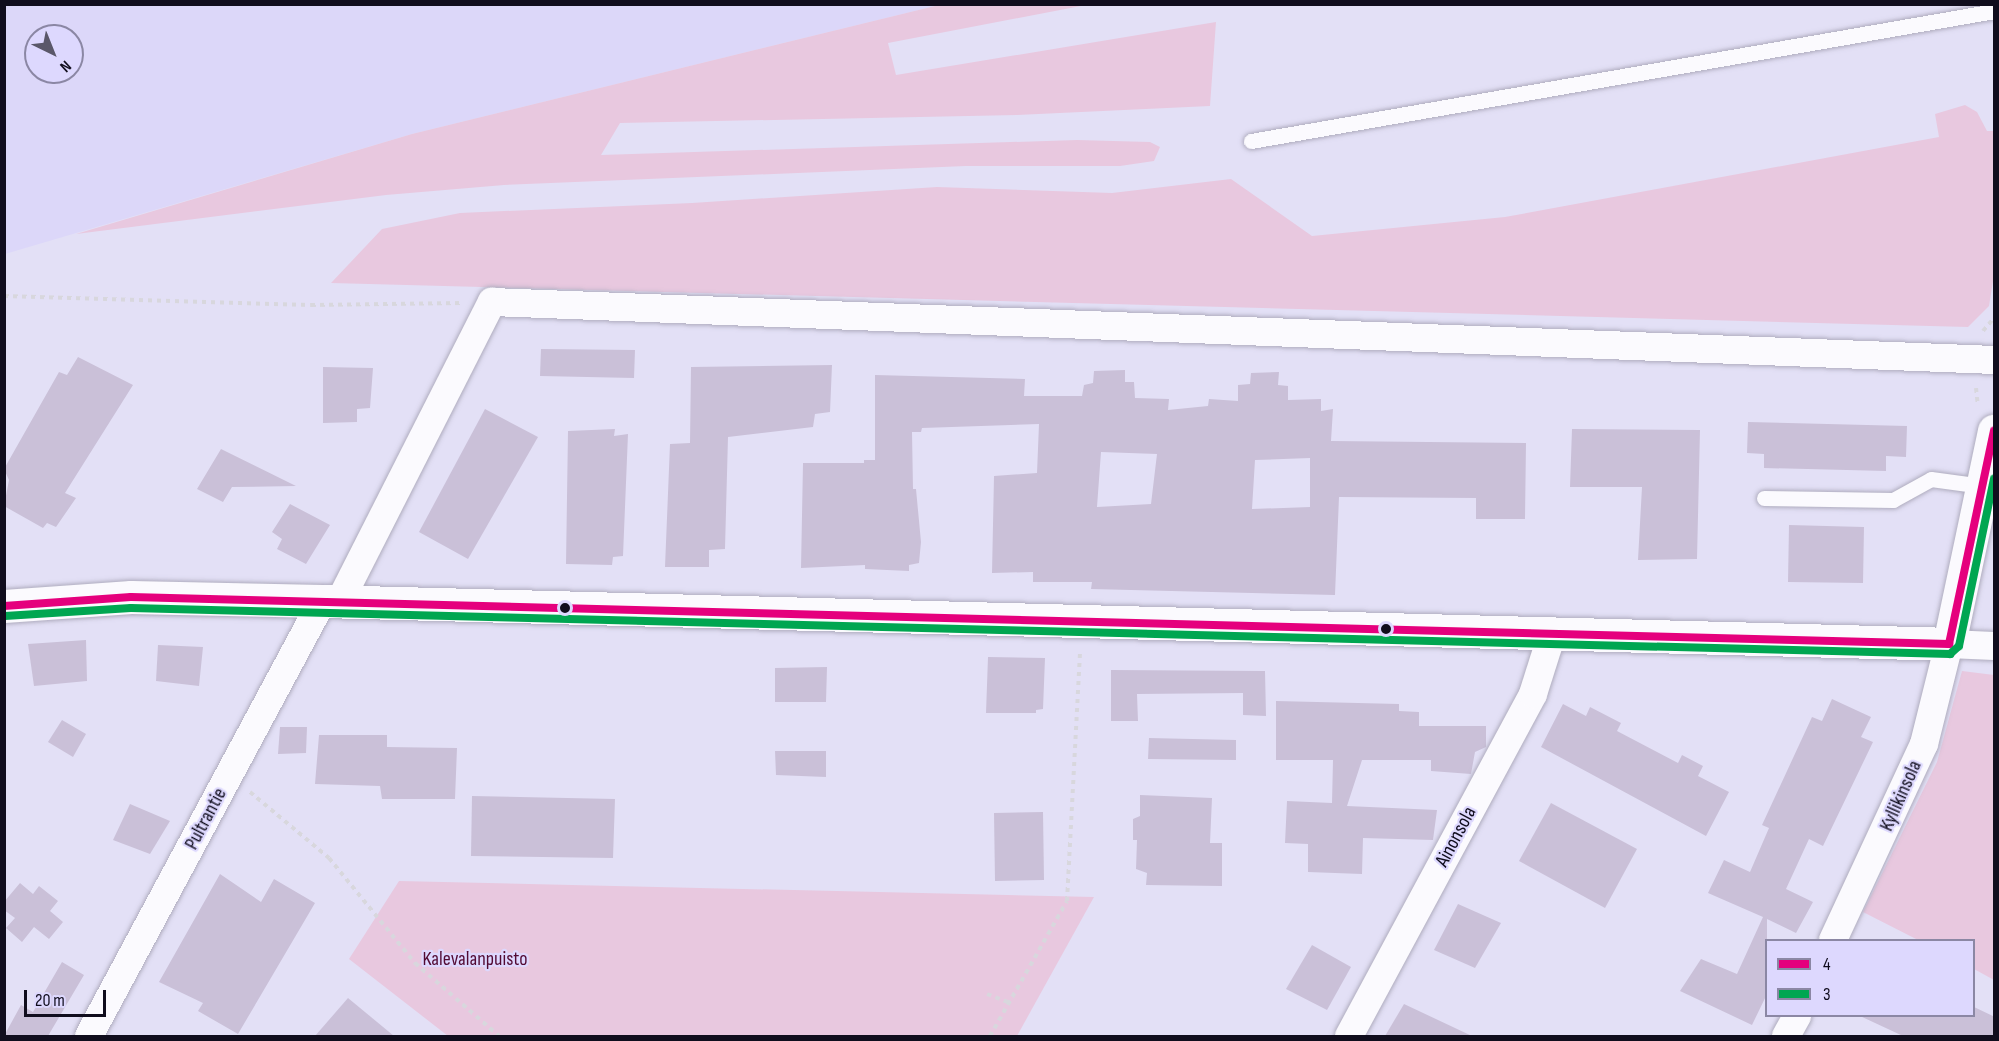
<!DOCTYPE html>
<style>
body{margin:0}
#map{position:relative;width:1999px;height:1041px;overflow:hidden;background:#e3e0f6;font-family:"Sofia Sans Condensed",sans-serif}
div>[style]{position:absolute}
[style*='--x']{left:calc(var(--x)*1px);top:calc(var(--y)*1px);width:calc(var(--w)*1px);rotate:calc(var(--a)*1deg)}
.built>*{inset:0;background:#dcd7f9}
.green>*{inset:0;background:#e8c8df}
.building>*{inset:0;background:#cac0d8}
.path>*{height:4px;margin-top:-2px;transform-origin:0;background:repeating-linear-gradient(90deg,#d8d7dd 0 4.5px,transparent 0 9px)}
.roads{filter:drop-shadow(0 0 2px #afacbe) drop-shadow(0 0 2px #afacbe)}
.lane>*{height:15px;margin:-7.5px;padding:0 7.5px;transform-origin:7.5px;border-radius:7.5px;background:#fbfafe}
.street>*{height:28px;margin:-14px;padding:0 14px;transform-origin:14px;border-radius:14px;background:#fbfafe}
.secondary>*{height:33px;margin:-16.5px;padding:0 16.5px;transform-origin:16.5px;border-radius:16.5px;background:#fbfafe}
.bus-1>*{height:8px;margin:-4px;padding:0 4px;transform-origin:4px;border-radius:4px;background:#e5007d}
.bus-2>*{height:8px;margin:-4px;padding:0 4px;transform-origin:4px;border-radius:4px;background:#00a651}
.dots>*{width:16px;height:16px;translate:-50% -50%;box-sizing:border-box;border:3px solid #ddd8fe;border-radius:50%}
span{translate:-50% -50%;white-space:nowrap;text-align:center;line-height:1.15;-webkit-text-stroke:4.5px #ddd8fe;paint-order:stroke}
.street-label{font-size:20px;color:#100d1d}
.park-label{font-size:20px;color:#520a33}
.frame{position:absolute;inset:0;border:6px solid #100d1d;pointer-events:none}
.legend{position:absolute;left:1765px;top:939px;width:210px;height:78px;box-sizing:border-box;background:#ddd8fe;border:2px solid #8b87a4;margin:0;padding:8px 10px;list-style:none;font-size:18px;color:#100d1d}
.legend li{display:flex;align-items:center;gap:12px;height:30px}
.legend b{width:30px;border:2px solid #8b87a4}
.north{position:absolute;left:24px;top:24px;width:60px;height:60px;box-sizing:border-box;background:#ddd8fe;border:2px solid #8b87a4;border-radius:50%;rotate:137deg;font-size:16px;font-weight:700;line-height:24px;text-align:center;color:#100d1d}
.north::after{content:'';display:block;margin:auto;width:21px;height:27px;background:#5a5769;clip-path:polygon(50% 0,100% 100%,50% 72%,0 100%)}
.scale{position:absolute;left:24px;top:990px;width:82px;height:27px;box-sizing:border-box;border:3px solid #100d1d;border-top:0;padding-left:8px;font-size:18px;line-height:21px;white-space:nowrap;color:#100d1d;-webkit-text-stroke:4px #ddd8fe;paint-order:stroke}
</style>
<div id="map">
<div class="built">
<div style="clip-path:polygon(evenodd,5px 5px,939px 5px,412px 134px,5px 254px,5px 5px,36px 36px,72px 36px,72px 72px,36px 72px,36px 36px)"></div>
</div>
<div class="green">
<div style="clip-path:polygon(939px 5px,1086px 5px,888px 43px,896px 75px,1216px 22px,1210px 106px,1017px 115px,620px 123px,601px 155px,1077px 140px,1150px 142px,1160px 147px,1154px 161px,1120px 166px,966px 166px,504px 185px,386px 195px,76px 234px,412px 134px)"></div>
<div style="clip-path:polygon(1965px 105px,1977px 112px,1987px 131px,1994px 131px,1994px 275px,1989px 306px,1968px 327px,331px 283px,382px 229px,460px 213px,692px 203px,937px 187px,1112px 193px,1231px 179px,1312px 236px,1505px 217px,1939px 137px,1935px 114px)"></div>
<div style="clip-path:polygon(1962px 671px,1994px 675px,1994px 980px,1974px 969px,1974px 940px,1918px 940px,1863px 912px,1937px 762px)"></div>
<div style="clip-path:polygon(399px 881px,1094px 897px,1017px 1036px,448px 1036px,349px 959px)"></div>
</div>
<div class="building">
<div style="clip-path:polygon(541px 349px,635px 350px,634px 378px,540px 376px)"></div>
<div style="clip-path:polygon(78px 357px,133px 385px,65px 493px,76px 498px,56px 527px,47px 523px,43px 528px,4px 506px,9px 480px,4px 469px,59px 372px,67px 375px)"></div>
<div style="clip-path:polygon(832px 365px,830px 412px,815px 414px,813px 427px,728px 437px,725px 549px,709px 550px,709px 567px,665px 567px,670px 444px,690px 443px,691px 367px)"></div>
<div style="clip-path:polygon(323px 367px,373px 368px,370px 408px,357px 409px,357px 422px,323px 423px)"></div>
<div style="clip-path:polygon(evenodd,1125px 370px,1125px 382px,1134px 382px,1135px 398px,1169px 399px,1168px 410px,1208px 406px,1209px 399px,1238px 401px,1238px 385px,1250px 384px,1251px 373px,1279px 372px,1278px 385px,1288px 386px,1288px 400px,1321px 399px,1321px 411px,1333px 409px,1331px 441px,1526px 443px,1525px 519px,1476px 519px,1476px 498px,1339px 497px,1335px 595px,1091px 589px,1092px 582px,1033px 582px,1033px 572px,992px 573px,994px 476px,1037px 473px,1039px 424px,922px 428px,921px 432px,912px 432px,913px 489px,916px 489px,921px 542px,919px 563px,909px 565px,909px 571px,865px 569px,865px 565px,801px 568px,803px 463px,864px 463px,864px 460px,875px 460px,875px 375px,1025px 379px,1024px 396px,1082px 396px,1084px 385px,1093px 383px,1094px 371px,1125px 370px,1101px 452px,1157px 454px,1151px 504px,1097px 507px,1101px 452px,1125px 370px,1310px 458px,1310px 507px,1252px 509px,1255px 460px,1310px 458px)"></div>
<div style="clip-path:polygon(485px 409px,538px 437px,468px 559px,419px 532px)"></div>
<div style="clip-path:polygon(1748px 422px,1907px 426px,1906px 457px,1886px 456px,1886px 471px,1764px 468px,1764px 454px,1747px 453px)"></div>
<div style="clip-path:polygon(615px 429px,614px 436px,628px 434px,623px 556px,613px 557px,612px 565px,566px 564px,568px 431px)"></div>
<div style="clip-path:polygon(1572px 429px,1700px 430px,1697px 559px,1638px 560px,1642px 487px,1570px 487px)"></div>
<div style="clip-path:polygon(221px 449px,296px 486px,232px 487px,223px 502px,197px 489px)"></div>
<div style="clip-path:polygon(290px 504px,330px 525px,306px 564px,277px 549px,282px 539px,272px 532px)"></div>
<div style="clip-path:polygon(1789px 525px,1864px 527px,1863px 583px,1788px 582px)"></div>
<div style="clip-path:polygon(86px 640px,87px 681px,34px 686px,28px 644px)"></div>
<div style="clip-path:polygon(158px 645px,203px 647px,199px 686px,156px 681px)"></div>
<div style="clip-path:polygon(988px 657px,1045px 658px,1043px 709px,1036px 710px,1036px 713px,986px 713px)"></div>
<div style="clip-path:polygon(827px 667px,826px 702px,775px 702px,775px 668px)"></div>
<div style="clip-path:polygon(1111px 670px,1265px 671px,1266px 716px,1243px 715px,1243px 693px,1137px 694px,1138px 721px,1111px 721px)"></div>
<div style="clip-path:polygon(1832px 699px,1871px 717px,1861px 737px,1873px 742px,1823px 846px,1809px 839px,1786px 889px,1813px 902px,1796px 933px,1767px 919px,1767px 994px,1752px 1025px,1680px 991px,1701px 959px,1737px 974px,1763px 917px,1708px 893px,1724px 860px,1750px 872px,1769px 828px,1762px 825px,1812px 717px,1822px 721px)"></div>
<div style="clip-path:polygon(1276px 701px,1399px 704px,1399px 711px,1419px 712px,1419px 726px,1486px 726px,1486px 747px,1475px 752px,1471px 774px,1431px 771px,1431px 760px,1362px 760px,1347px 806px,1437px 810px,1433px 840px,1363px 838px,1362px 874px,1308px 872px,1308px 844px,1285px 843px,1287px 801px,1332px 803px,1333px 760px,1276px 760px)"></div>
<div style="clip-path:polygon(1563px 704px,1586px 716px,1590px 707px,1621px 723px,1617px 731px,1678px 763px,1682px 755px,1703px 766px,1698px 776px,1729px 792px,1706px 836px,1541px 747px)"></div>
<div style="clip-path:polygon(62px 720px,86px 734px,73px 757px,48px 742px)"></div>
<div style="clip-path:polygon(280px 727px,307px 727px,306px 753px,278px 754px)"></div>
<div style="clip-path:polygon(319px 735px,387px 735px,387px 747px,457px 748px,455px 799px,382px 799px,380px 786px,315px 784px)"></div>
<div style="clip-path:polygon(1149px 738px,1236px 740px,1236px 760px,1148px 759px)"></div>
<div style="clip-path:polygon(775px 751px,826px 751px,826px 777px,776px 775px)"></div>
<div style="clip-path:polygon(1140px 795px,1212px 798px,1210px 843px,1222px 843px,1222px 886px,1146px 885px,1147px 873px,1136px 869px,1137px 840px,1133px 840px,1133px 819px,1140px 816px)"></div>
<div style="clip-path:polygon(472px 796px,615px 799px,613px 858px,471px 856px)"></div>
<div style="clip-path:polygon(1551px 803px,1637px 849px,1605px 908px,1519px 861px)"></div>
<div style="clip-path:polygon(130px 804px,170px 821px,150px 854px,113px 840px)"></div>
<div style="clip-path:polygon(1043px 812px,1044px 880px,995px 881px,994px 813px)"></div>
<div style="clip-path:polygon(220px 874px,261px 902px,274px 879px,315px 903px,238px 1034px,198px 1011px,203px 1003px,159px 982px)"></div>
<div style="clip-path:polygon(20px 883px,33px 894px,39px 886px,58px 901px,50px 911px,63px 922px,49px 939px,34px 927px,22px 942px,6px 928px,15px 918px,4px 910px,4px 902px)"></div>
<div style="clip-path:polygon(1458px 904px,1501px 923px,1475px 968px,1434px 950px)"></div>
<div style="clip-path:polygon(1312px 945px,1351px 967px,1327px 1010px,1286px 989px)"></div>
<div style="clip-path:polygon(62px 962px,84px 975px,48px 1036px,4px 1036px,21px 1005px,33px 1012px)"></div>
<div style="clip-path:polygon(348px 998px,394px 1036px,315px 1036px)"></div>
<div style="clip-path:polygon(1404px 1004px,1472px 1036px,1385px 1036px)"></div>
<div style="clip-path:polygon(1974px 1007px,1995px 1017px,1995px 1036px,1903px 1036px,1860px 1016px,1974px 1016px)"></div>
</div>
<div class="path">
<div style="--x:4;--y:296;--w:307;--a:1.7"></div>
<div style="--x:311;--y:305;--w:151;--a:-0.8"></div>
<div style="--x:1983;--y:331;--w:17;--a:-50"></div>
<div style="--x:1976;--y:388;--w:18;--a:84"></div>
<div style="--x:250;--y:792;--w:103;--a:39.9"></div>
<div style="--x:329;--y:858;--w:136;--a:50.7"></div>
<div style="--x:415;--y:963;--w:111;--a:41"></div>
<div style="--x:987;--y:994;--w:26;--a:21"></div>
<div style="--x:990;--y:1036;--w:155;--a:-60.3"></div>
<div style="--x:1067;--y:901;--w:252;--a:-87"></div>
</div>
<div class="roads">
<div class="lane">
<div style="--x:1251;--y:141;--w:754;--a:-9.92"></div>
<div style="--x:1764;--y:498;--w:129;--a:0.9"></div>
<div style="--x:1893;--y:500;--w:43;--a:-28.9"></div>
<div style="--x:1931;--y:479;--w:52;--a:7.7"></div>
</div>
<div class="street">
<div style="--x:339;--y:603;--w:338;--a:-63.1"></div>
<div style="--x:492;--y:302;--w:1503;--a:2.21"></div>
<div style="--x:1833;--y:940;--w:216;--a:-65.1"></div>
<div style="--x:1924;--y:744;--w:103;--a:-76"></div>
<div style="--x:1949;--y:644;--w:45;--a:2.5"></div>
<div style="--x:89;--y:1036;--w:493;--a:-61.8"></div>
<div style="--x:1349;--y:1036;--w:388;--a:-61.7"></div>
<div style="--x:1533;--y:694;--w:63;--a:-72.4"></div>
<div style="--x:1786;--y:1036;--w:23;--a:-61"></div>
</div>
<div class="secondary">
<div style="--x:4;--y:606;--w:127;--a:-4.1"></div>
<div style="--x:131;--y:597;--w:191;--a:1.2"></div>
<div style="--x:322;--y:601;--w:1628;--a:1.51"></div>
<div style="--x:1949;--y:644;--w:218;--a:-78.1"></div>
</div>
</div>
<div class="bus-1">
<div style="--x:4;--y:606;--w:127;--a:-4.1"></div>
<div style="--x:131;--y:597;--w:1819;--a:1.48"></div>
<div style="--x:1949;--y:644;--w:218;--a:-78.1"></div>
</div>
<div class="bus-2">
<div style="--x:5;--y:616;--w:126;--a:-3.6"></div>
<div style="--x:131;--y:608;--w:1820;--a:1.45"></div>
<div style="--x:1950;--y:654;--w:12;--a:-42"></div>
<div style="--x:1959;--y:646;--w:171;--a:-78.2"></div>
</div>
<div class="dots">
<div style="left:565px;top:608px;background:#100d1d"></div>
<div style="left:1386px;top:629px;background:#100d1d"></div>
</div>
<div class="street-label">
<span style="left:1901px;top:796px;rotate:-66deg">Kyllikinsola</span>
<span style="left:206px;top:819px;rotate:-62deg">Pultrantie</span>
<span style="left:1456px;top:837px;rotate:-62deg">Ainonsola</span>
</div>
<div class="park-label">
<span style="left:475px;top:959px">Kalevalanpuisto</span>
</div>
<div class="frame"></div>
<ul class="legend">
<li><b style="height:8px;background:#e5007d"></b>4</li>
<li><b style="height:8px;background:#00a651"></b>3</li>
</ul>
<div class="north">N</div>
<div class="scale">20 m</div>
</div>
